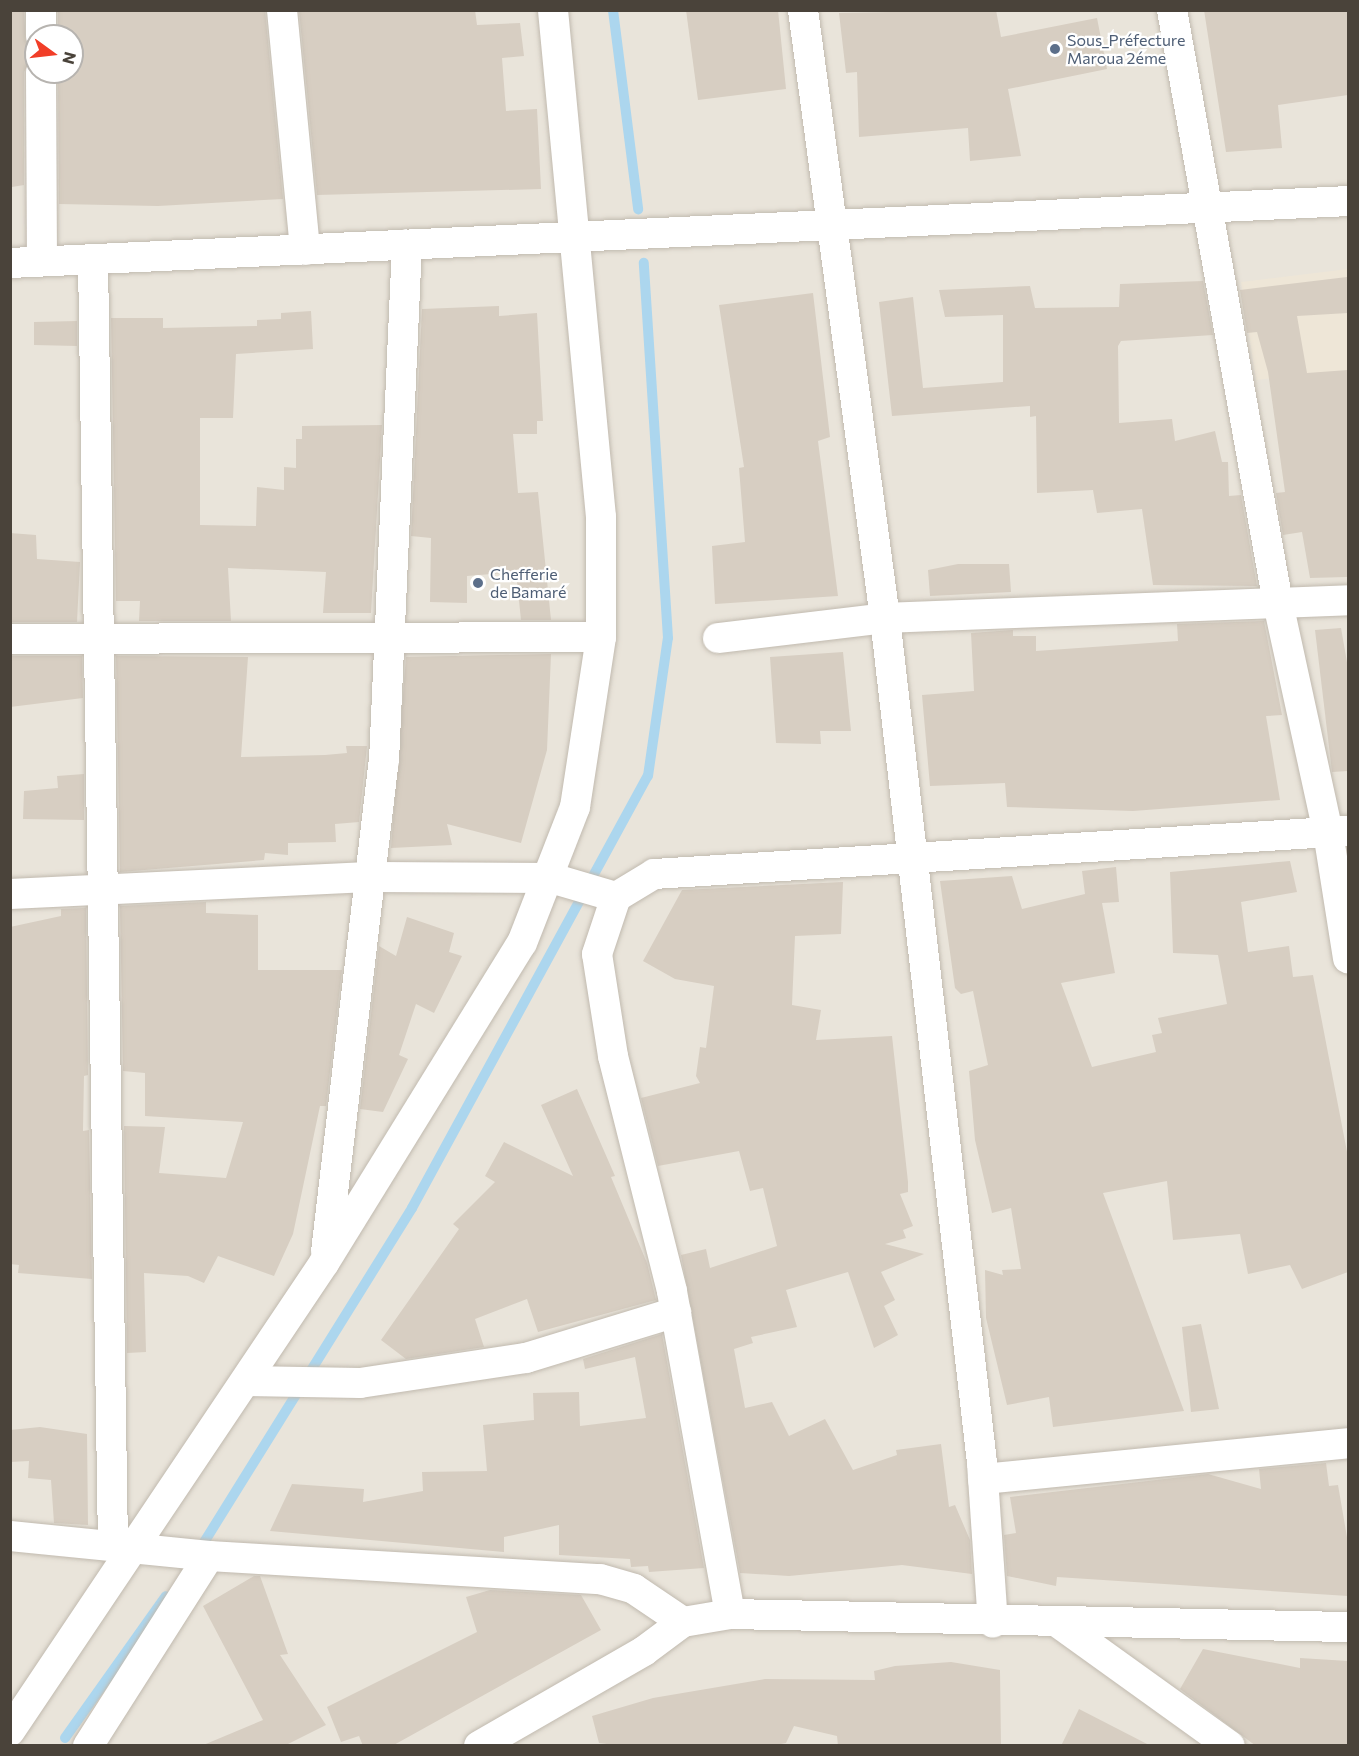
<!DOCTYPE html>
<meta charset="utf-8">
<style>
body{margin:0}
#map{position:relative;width:1359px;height:1756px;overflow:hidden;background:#f5f2ec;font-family:Commissioner,sans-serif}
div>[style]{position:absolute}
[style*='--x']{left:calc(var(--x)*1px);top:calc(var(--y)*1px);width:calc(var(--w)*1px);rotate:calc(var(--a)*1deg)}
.residential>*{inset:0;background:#e9e4da}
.education>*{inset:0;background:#eee6d7}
.stream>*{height:10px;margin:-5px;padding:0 5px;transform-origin:5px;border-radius:5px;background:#acd6ee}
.building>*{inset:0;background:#d7cec2}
.roads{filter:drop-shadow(0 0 2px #c1baaf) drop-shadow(0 0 2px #c1baaf)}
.minor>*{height:30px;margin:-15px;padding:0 15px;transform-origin:15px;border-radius:15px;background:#fff}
.dots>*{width:16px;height:16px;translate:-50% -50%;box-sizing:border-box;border:3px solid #fff;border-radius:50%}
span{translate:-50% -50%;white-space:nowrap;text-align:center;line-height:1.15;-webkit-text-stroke:4.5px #fff;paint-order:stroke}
.service-label{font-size:16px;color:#4e5e75}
.left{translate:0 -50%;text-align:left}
.frame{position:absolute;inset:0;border:12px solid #4a433a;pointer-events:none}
.north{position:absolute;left:24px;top:24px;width:60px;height:60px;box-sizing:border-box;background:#fff;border:2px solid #b7b4b0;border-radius:50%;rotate:105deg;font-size:16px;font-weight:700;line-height:24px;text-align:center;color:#4a433a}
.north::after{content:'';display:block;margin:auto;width:21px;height:27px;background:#f13e28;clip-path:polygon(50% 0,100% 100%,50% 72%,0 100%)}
</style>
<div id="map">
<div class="residential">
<div style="clip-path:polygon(evenodd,11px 11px,1348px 11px,1348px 1745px,11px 1745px,11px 11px,36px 36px,72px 36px,72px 72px,36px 72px,36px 36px)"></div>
</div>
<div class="education">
<div style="clip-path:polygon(1348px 269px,1348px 370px,1256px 380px,1241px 282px)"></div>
</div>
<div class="stream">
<div style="--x:613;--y:10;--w:201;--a:82.8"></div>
<div style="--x:198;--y:1552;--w:405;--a:-58.1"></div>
<div style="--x:412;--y:1208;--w:492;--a:-61.4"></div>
<div style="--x:648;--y:776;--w:139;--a:-81.8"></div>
<div style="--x:668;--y:638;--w:376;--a:-93.7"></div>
<div style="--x:65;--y:1738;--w:174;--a:-54.6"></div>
</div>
<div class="building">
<div style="clip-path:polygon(10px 10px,24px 10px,26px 44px,36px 52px,24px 72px,24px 185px,12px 187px)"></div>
<div style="clip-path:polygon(58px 10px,265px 10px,283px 199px,158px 206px,59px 204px,58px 72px,72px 72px,72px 36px,58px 36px)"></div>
<div style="clip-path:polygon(299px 10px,475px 10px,477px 25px,520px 23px,524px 56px,502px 58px,506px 111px,537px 109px,541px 189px,317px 195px)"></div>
<div style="clip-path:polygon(686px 10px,778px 10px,786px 89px,698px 100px)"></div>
<div style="clip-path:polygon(996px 10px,1001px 37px,1097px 18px,1107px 69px,1008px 89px,1021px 156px,970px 161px,968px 128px,859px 137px,857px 72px,846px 73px,839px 13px)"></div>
<div style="clip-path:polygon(1204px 10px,1348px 10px,1348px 95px,1278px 105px,1282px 148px,1226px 152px)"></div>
<div style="clip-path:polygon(1347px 277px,1348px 313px,1297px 316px,1307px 373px,1348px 370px,1347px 577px,1310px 578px,1302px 532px,1283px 535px,1276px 493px,1285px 492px,1268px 372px,1257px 332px,1247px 333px,1240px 290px)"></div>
<div style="clip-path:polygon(1203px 281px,1213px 335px,1121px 341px,1118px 346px,1119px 423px,1172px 419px,1175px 441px,1215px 431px,1222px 462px,1228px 462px,1229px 496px,1241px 495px,1257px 586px,1153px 585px,1142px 509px,1097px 513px,1093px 490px,1037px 493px,1036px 416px,1030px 417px,1030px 406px,892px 416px,879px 302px,913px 297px,923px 388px,1003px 382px,1003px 315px,945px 317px,939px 290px,1030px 286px,1035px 308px,1119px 307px,1120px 284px)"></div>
<div style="clip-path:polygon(813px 293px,830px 437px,818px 441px,838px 596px,715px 604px,712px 546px,745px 542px,739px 468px,744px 467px,719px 305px)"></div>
<div style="clip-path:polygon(499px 306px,499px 316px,537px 313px,543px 421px,537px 421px,537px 434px,513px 434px,518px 493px,538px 492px,551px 620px,521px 620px,516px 572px,467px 576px,467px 603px,430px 602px,431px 538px,411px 536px,422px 309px)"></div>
<div style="clip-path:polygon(311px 311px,313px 349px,236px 354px,233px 418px,200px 418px,200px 525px,256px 526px,257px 487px,284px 490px,284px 467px,296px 468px,296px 439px,302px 439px,302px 426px,382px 425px,371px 613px,323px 613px,326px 572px,228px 568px,231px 621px,139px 621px,140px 601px,116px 601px,111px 318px,163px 318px,163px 328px,257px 326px,257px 320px,281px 319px,281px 313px)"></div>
<div style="clip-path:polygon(77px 321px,77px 346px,34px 345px,34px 322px)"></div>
<div style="clip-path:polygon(10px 533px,36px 535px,37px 559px,80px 562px,77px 622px,10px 622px)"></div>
<div style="clip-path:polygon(958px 564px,1009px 564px,1011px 592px,930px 596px,928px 570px)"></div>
<div style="clip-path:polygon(1264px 621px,1282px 715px,1266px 716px,1280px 800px,1133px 811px,1007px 807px,1005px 783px,930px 786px,922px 695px,974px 691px,971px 633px,1013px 630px,1013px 636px,1036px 636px,1036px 651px,1178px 641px,1177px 624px)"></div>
<div style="clip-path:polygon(1341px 628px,1348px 668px,1348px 771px,1332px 772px,1315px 630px)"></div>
<div style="clip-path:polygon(843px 652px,851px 731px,820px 731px,821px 744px,776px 743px,770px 657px)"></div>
<div style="clip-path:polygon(551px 654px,547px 750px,521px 843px,447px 824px,452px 845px,391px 848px,406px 657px)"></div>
<div style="clip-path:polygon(10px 656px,82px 656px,83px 698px,10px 707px)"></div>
<div style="clip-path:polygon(116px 656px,248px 657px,241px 757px,325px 755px,347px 753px,346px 746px,367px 746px,359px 822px,335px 824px,336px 842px,288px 843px,288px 855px,265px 853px,264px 860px,120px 872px)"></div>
<div style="clip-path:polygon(84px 774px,84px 820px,23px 819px,24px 791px,58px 788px,57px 776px)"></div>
<div style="clip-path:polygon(1290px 861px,1297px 892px,1241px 902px,1248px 952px,1289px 946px,1293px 977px,1313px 975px,1348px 1157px,1348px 1272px,1302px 1289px,1290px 1265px,1248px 1274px,1240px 1234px,1173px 1240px,1167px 1181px,1103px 1193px,1184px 1411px,1053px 1427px,1049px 1397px,1007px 1405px,986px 1318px,985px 1270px,1003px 1275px,1002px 1270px,1021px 1269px,1011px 1208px,992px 1213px,975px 1140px,969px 1071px,988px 1065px,973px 991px,961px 994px,955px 988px,940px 881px,1012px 876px,1022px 909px,1085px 894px,1082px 871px,1116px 867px,1119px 902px,1102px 903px,1115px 973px,1061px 983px,1092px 1067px,1156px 1052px,1152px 1035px,1162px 1033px,1158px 1018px,1227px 1004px,1218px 955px,1173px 953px,1170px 872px)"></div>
<div style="clip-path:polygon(843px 882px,841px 934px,795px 936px,792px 1005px,821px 1010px,816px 1040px,892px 1036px,908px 1182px,908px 1192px,900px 1194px,913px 1226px,903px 1230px,906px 1238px,885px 1244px,924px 1254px,881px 1272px,895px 1300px,884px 1306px,898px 1335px,874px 1348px,848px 1272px,786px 1290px,797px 1327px,751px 1337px,753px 1343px,734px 1349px,745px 1408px,772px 1402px,789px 1436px,825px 1419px,853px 1470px,897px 1455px,896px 1450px,941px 1444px,949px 1507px,955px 1505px,970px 1540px,972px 1574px,902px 1565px,789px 1576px,740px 1573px,681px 1255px,706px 1249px,710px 1268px,777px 1246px,763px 1188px,750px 1191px,739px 1151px,658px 1166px,641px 1098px,700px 1083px,696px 1076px,700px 1047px,706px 1048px,714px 986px,675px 979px,643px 961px,682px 890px)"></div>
<div style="clip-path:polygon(206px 902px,206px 913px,258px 915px,258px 970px,342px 970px,326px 1106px,320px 1106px,293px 1234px,274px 1276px,218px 1256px,204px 1283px,188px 1276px,144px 1273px,146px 1352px,127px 1353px,124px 1126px,165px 1127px,159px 1173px,226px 1178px,243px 1122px,145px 1116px,145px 1073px,123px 1071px,120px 906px)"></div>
<div style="clip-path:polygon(86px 908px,88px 1075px,84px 1076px,83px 1131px,89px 1130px,92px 1279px,18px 1273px,19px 1265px,10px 1264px,10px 927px,61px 916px,61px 909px)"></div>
<div style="clip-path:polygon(407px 917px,454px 933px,449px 952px,462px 956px,434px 1013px,416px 1004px,399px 1055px,408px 1059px,383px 1112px,360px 1109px,379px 946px,396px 956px)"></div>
<div style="clip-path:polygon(577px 1089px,615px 1176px,611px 1177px,647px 1263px,656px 1300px,538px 1332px,527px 1299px,475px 1319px,484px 1347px,406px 1359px,381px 1340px,459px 1229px,453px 1224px,495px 1182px,485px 1176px,504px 1142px,573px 1176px,541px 1105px)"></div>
<div style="clip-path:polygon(1201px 1324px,1219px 1409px,1191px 1412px,1182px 1327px)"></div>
<div style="clip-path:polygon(662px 1334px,704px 1568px,649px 1572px,648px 1566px,631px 1567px,630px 1559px,559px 1555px,559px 1525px,504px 1537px,504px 1552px,270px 1531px,292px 1484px,364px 1489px,363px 1502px,423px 1491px,422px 1472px,487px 1471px,483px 1425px,534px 1420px,533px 1393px,579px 1392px,580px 1426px,646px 1418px,635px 1357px,585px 1369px,583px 1359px)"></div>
<div style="clip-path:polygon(40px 1427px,87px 1434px,88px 1525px,54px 1523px,51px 1480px,28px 1478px,29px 1461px,10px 1462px,10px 1430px)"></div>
<div style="clip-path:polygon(1326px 1463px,1329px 1486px,1338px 1485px,1348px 1543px,1348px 1596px,1057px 1577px,1056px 1586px,1007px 1576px,1004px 1535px,1016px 1533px,1010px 1497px,1208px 1474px,1261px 1489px,1259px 1469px)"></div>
<div style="clip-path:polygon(254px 1576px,260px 1576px,288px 1654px,280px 1655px,326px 1725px,284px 1746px,201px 1746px,263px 1720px,203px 1606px)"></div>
<div style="clip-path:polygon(490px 1590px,581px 1595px,601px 1630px,392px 1746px,363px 1746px,359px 1736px,341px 1742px,327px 1707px,477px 1632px,466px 1597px)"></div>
<div style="clip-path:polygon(1203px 1649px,1300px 1668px,1300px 1658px,1348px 1661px,1348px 1746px,1256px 1746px,1180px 1689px)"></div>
<div style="clip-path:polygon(951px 1662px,1000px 1670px,1001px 1746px,838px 1746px,837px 1736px,794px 1726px,786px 1743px,771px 1746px,622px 1746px,599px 1743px,592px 1716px,653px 1698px,765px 1679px,875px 1680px,874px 1671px,895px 1666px)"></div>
<div style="clip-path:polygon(1079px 1709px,1151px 1746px,1061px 1746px)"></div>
</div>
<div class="roads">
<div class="minor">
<div style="--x:41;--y:10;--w:26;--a:90"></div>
<div style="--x:282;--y:10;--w:241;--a:84.5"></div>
<div style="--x:803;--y:10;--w:614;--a:82.32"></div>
<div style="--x:885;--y:618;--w:851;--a:83.45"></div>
<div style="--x:982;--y:1463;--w:160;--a:86.1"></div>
<div style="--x:1172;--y:10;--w:602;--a:79.87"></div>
<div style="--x:1278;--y:603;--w:234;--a:77.7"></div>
<div style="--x:1328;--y:832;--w:128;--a:81"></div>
<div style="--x:41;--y:72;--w:189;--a:89.7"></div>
<div style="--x:93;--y:259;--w:1287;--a:89.11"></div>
<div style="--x:10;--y:263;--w:1339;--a:-2.65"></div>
<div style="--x:718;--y:638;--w:168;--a:-6.8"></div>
<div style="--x:885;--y:618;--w:463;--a:-2.2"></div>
<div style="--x:10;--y:639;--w:591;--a:-0.19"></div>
<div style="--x:10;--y:894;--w:364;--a:-2.7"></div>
<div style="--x:374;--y:877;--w:177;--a:0.3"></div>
<div style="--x:551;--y:878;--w:68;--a:16.3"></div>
<div style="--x:326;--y:1252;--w:494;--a:-83.3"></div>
<div style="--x:384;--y:761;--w:517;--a:-87.45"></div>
<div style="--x:246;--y:1381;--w:114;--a:1"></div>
<div style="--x:360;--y:1383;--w:168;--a:-8.6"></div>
<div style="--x:526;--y:1358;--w:157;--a:-17"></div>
<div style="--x:983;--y:1479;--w:367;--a:-5.6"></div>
<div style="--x:10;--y:1536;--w:200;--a:5.7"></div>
<div style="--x:209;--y:1556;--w:392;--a:3.4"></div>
<div style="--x:600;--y:1579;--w:35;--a:16"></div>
<div style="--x:634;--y:1589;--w:59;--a:34"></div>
<div style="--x:730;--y:1614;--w:328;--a:-100.2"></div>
<div style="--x:672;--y:1291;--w:242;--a:-104.1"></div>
<div style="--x:613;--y:1056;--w:103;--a:-98.9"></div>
<div style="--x:597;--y:954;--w:60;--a:-71.6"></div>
<div style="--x:616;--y:897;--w:44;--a:-31.2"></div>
<div style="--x:654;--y:874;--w:695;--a:-3.55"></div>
<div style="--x:1060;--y:1624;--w:209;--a:35.7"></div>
<div style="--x:10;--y:1731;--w:564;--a:-56.14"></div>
<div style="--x:324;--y:1263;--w:376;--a:-58.3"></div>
<div style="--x:522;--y:943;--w:146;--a:-68.7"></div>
<div style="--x:575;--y:807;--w:172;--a:-81.3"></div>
<div style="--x:601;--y:637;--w:120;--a:-90"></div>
<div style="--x:601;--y:517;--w:509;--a:-95.41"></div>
<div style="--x:88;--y:1746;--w:225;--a:-57.5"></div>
<div style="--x:479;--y:1746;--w:190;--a:-29.9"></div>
<div style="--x:644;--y:1651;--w:49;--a:-36.6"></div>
<div style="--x:683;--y:1622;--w:48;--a:-9.7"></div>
<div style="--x:730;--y:1614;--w:618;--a:1.21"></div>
</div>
</div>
<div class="dots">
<div style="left:1055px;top:49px;background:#5c6f8a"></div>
<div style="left:478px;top:583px;background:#5c6f8a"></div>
</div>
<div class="service-label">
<span class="left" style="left:1067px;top:49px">Sous_Préfecture<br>Maroua 2éme</span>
<span class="left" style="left:490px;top:583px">Chefferie<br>de Bamaré</span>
</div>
<div class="frame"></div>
<div class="north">N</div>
</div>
